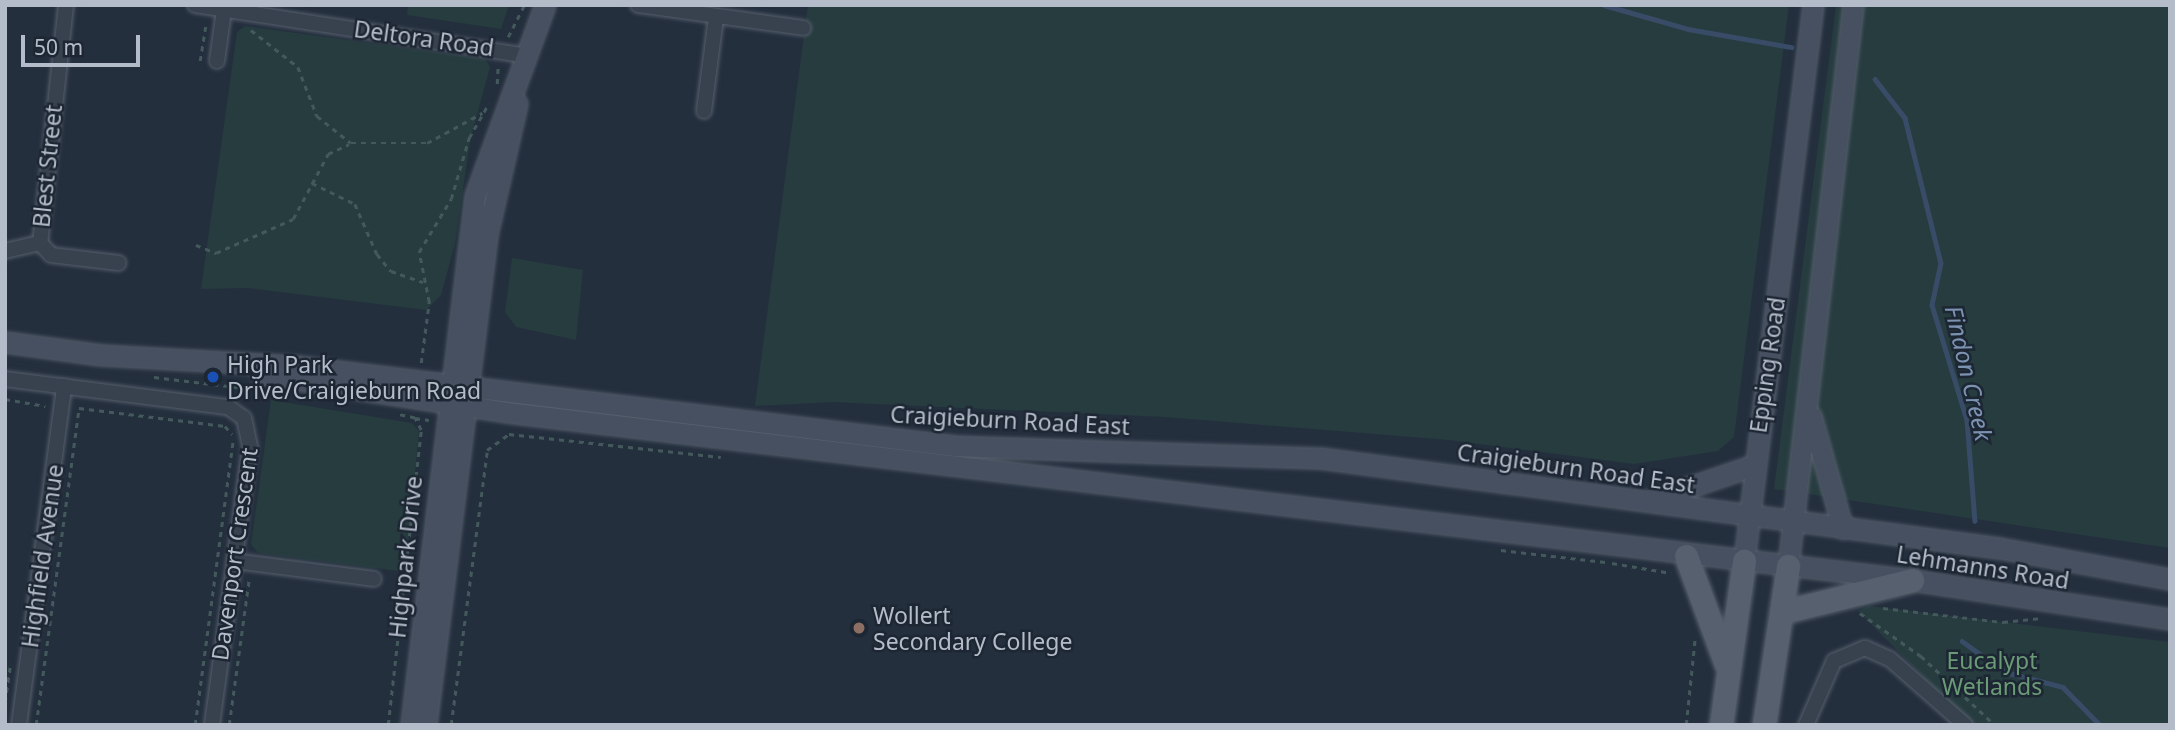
<!DOCTYPE html>
<style>
body{margin:0}
#map{position:relative;width:2175px;height:730px;overflow:hidden;background:#242f3e;font-family:"Noto Sans",sans-serif}
div>[style]{position:absolute}
[style*='--x']{left:calc(var(--x)*1px);top:calc(var(--y)*1px);width:calc(var(--w)*1px);rotate:calc(var(--a)*1deg)}
.green>*{inset:0;background:#263c3f}
.stream>*{height:4.5px;margin:-2.25px;padding:0 2.25px;transform-origin:2.25px;border-radius:2.25px;background:#394c67}
.path>*{height:2.5px;margin-top:-1.25px;transform-origin:0;background:repeating-linear-gradient(90deg,#44595c 0 5px,transparent 0 10px)}
.roads{filter:drop-shadow(0 0 2px #565f6c) drop-shadow(0 0 2px #565f6c)}
.street>*{height:14px;margin:-7px;padding:0 7px;transform-origin:7px;border-radius:7px;background:#38414e}
.secondary>*{height:19px;margin:-9.5px;padding:0 9.5px;transform-origin:9.5px;border-radius:9.5px;background:#465061}
.primary>*{height:23px;margin:-11.5px;padding:0 11.5px;transform-origin:11.5px;border-radius:11.5px;background:#56606e}
.dots>*{width:19px;height:19px;translate:-50% -50%;box-sizing:border-box;border:4px solid #1d2633;border-radius:50%}
span{translate:-50% -50%;white-space:nowrap;text-align:center;line-height:1.15;-webkit-text-stroke:5px #1d2633;paint-order:stroke}
.street-label{font-size:23px;color:#b4bcc9}
.poi-label{font-size:23px;color:#b4bcc9}
.left{translate:0 -50%;text-align:left}
.park-label{font-size:23px;color:#6b9a76}
.water-label{font-size:24px;color:#7c92b1;font-style:italic}
.frame{position:absolute;inset:0;border:7px solid #b4bcc9;pointer-events:none}
.scale{position:absolute;left:21px;top:35px;width:119px;height:32px;box-sizing:border-box;border:4px solid #b4bcc9;border-top:0;padding-left:9px;font-size:21px;line-height:24px;white-space:nowrap;color:#b4bcc9;-webkit-text-stroke:5px #1d2633;paint-order:stroke}
</style>
<div id="map">
<div class="green">
<div style="clip-path:polygon(408px 5px,509px 5px,501px 29px,407px 15px)"></div>
<div style="clip-path:polygon(808px 5px,1789px 5px,1734px 437px,1718px 451px,1634px 464px,1449px 440px,1165px 417px,832px 402px,755px 406px)"></div>
<div style="clip-path:polygon(1836px 5px,2170px 5px,2170px 548px,1774px 489px)"></div>
<div style="clip-path:polygon(245px 26px,485px 59px,490px 67px,470px 141px,455px 244px,441px 295px,426px 310px,248px 288px,201px 289px,237px 32px)"></div>
<div style="clip-path:polygon(512px 258px,583px 270px,576px 340px,516px 327px,505px 312px)"></div>
<div style="clip-path:polygon(271px 400px,412px 423px,419px 431px,406px 565px,398px 571px,258px 553px,251px 544px)"></div>
<div style="clip-path:polygon(1869px 606px,2170px 642px,2170px 725px,1971px 725px,1858px 611px)"></div>
</div>
<div class="stream">
<div style="--x:1604;--y:5;--w:87;--a:15.9"></div>
<div style="--x:1688;--y:29;--w:105;--a:9.9"></div>
<div style="--x:1875;--y:79;--w:49;--a:52.4"></div>
<div style="--x:1905;--y:118;--w:149;--a:76.1"></div>
<div style="--x:1941;--y:263;--w:43;--a:102.1"></div>
<div style="--x:1932;--y:305;--w:120;--a:73.1"></div>
<div style="--x:1967;--y:420;--w:101;--a:85.5"></div>
<div style="--x:1962;--y:641;--w:53;--a:35.8"></div>
<div style="--x:2005;--y:672;--w:60;--a:14.5"></div>
<div style="--x:2063;--y:687;--w:53;--a:45.8"></div>
</div>
<div class="path">
<div style="--x:251;--y:30;--w:60;--a:38.2"></div>
<div style="--x:298;--y:67;--w:53;--a:68.8"></div>
<div style="--x:317;--y:116;--w:43;--a:38.5"></div>
<div style="--x:351;--y:143;--w:76;--a:0"></div>
<div style="--x:427;--y:143;--w:63;--a:-28.6"></div>
<div style="--x:508;--y:37;--w:36;--a:-63"></div>
<div style="--x:200;--y:61;--w:37;--a:-81"></div>
<div style="--x:497;--y:84;--w:18;--a:-87"></div>
<div style="--x:312;--y:183;--w:48;--a:26"></div>
<div style="--x:355;--y:204;--w:55;--a:66.3"></div>
<div style="--x:377;--y:254;--w:22;--a:51"></div>
<div style="--x:391;--y:271;--w:34;--a:19"></div>
<div style="--x:196;--y:245;--w:22;--a:22"></div>
<div style="--x:216;--y:253;--w:84;--a:-23.8"></div>
<div style="--x:293;--y:219;--w:74;--a:-61.7"></div>
<div style="--x:328;--y:154;--w:23;--a:-25"></div>
<div style="--x:421;--y:363;--w:62;--a:-82.5"></div>
<div style="--x:429;--y:302;--w:51;--a:-101.3"></div>
<div style="--x:419;--y:252;--w:62;--a:-58.9"></div>
<div style="--x:451;--y:199;--w:64;--a:-73.6"></div>
<div style="--x:469;--y:138;--w:40;--a:-60.3"></div>
<div style="--x:154;--y:377;--w:99;--a:7"></div>
<div style="--x:5;--y:399;--w:41;--a:9.9"></div>
<div style="--x:79;--y:408;--w:147;--a:7"></div>
<div style="--x:225;--y:426;--w:11;--a:49"></div>
<div style="--x:415;--y:418;--w:14;--a:8"></div>
<div style="--x:1501;--y:550;--w:105;--a:6.6"></div>
<div style="--x:1612;--y:563;--w:60;--a:9.6"></div>
<div style="--x:1883;--y:608;--w:121;--a:6.7"></div>
<div style="--x:2003;--y:622;--w:37;--a:-6"></div>
<div style="--x:1860;--y:613;--w:75;--a:35.2"></div>
<div style="--x:1921;--y:656;--w:101;--a:43"></div>
<div style="--x:5;--y:702;--w:36;--a:-82"></div>
<div style="--x:36;--y:725;--w:319;--a:-82.3"></div>
<div style="--x:195;--y:725;--w:288;--a:-82.4"></div>
<div style="--x:229;--y:725;--w:147;--a:-82.2"></div>
<div style="--x:388;--y:725;--w:297;--a:-83.6"></div>
<div style="--x:421;--y:430;--w:13;--a:-117"></div>
<div style="--x:415;--y:418;--w:19;--a:-168"></div>
<div style="--x:451;--y:725;--w:277;--a:-82.5"></div>
<div style="--x:487;--y:450;--w:27;--a:-36"></div>
<div style="--x:509;--y:434;--w:213;--a:6.2"></div>
<div style="--x:1686;--y:725;--w:87;--a:-84.1"></div>
</div>
<div class="roads">
<div class="street">
<div style="--x:66;--y:5;--w:239;--a:96.2"></div>
<div style="--x:40;--y:243;--w:16;--a:47"></div>
<div style="--x:51;--y:255;--w:68;--a:6.7"></div>
<div style="--x:195;--y:5;--w:338;--a:8.7"></div>
<div style="--x:638;--y:5;--w:167;--a:7.9"></div>
<div style="--x:217;--y:61;--w:51;--a:-82.2"></div>
<div style="--x:704;--y:111;--w:95;--a:-82.7"></div>
<div style="--x:5;--y:251;--w:36;--a:-13"></div>
<div style="--x:5;--y:379;--w:225;--a:7.2"></div>
<div style="--x:228;--y:407;--w:19;--a:35"></div>
<div style="--x:244;--y:418;--w:30;--a:78"></div>
<div style="--x:250;--y:447;--w:281;--a:97.8"></div>
<div style="--x:234;--y:561;--w:141;--a:7.3"></div>
<div style="--x:19;--y:725;--w:342;--a:-82.4"></div>
<div style="--x:1806;--y:725;--w:70;--a:-66.4"></div>
<div style="--x:1834;--y:661;--w:34;--a:-23"></div>
<div style="--x:1865;--y:648;--w:27;--a:24"></div>
<div style="--x:1890;--y:659;--w:100;--a:41.3"></div>
</div>
<div class="secondary">
<div style="--x:5;--y:342;--w:97;--a:7.7"></div>
<div style="--x:101;--y:355;--w:195;--a:3.2"></div>
<div style="--x:296;--y:366;--w:664;--a:6.92"></div>
<div style="--x:955;--y:446;--w:365;--a:1.9"></div>
<div style="--x:1320;--y:458;--w:685;--a:7.55"></div>
<div style="--x:1999;--y:548;--w:174;--a:10.3"></div>
<div style="--x:261;--y:374;--w:248;--a:8.8"></div>
<div style="--x:506;--y:412;--w:1416;--a:6.81"></div>
<div style="--x:1912;--y:580;--w:261;--a:8.6"></div>
<div style="--x:1811;--y:416;--w:117;--a:74.2"></div>
<div style="--x:1652;--y:500;--w:108;--a:-18.9"></div>
<div style="--x:1744;--y:561;--w:560;--a:-82.93"></div>
<div style="--x:1788;--y:566;--w:565;--a:-83.39"></div>
<div style="--x:411;--y:725;--w:533;--a:-83.1"></div>
<div style="--x:475;--y:196;--w:203;--a:-69.9"></div>
<div style="--x:426;--y:725;--w:499;--a:-82.9"></div>
<div style="--x:488;--y:230;--w:130;--a:-77.1"></div>
</div>
<div class="primary">
<div style="--x:1686;--y:556;--w:115;--a:69.7"></div>
<div style="--x:1782;--y:612;--w:134;--a:-13.8"></div>
<div style="--x:1721;--y:725;--w:166;--a:-82"></div>
<div style="--x:1764;--y:725;--w:161;--a:-81.4"></div>
</div>
</div>
<div class="dots">
<div style="left:213px;top:377px;background:#1a4fb4"></div>
<div style="left:859px;top:628px;background:#8d6e63"></div>
</div>
<div class="street-label">
<span style="left:424px;top:38px;rotate:8deg">Deltora Road</span>
<span style="left:47px;top:166px;rotate:-84deg">Blest Street</span>
<span style="left:1767px;top:365px;rotate:-82deg">Epping Road</span>
<span style="left:1010px;top:420px;rotate:3deg">Craigieburn Road East</span>
<span style="left:1576px;top:468px;rotate:8deg">Craigieburn Road East</span>
<span style="left:234px;top:554px;rotate:-82deg">Davenport Crescent</span>
<span style="left:42px;top:556px;rotate:-82deg">Highfield Avenue</span>
<span style="left:405px;top:557px;rotate:-84deg">Highpark Drive</span>
<span style="left:1983px;top:567px;rotate:9deg">Lehmanns Road</span>
</div>
<div class="poi-label">
<span class="left" style="left:227px;top:377px">High Park<br>Drive/Craigieburn Road</span>
<span class="left" style="left:873px;top:628px">Wollert<br>Secondary College</span>
</div>
<div class="park-label">
<span style="left:1992px;top:673px">Eucalypt<br>Wetlands</span>
</div>
<div class="water-label">
<span style="left:1969px;top:373px;rotate:77deg">Findon Creek</span>
</div>
<div class="frame"></div>
<div class="scale">50 m</div>
</div>
